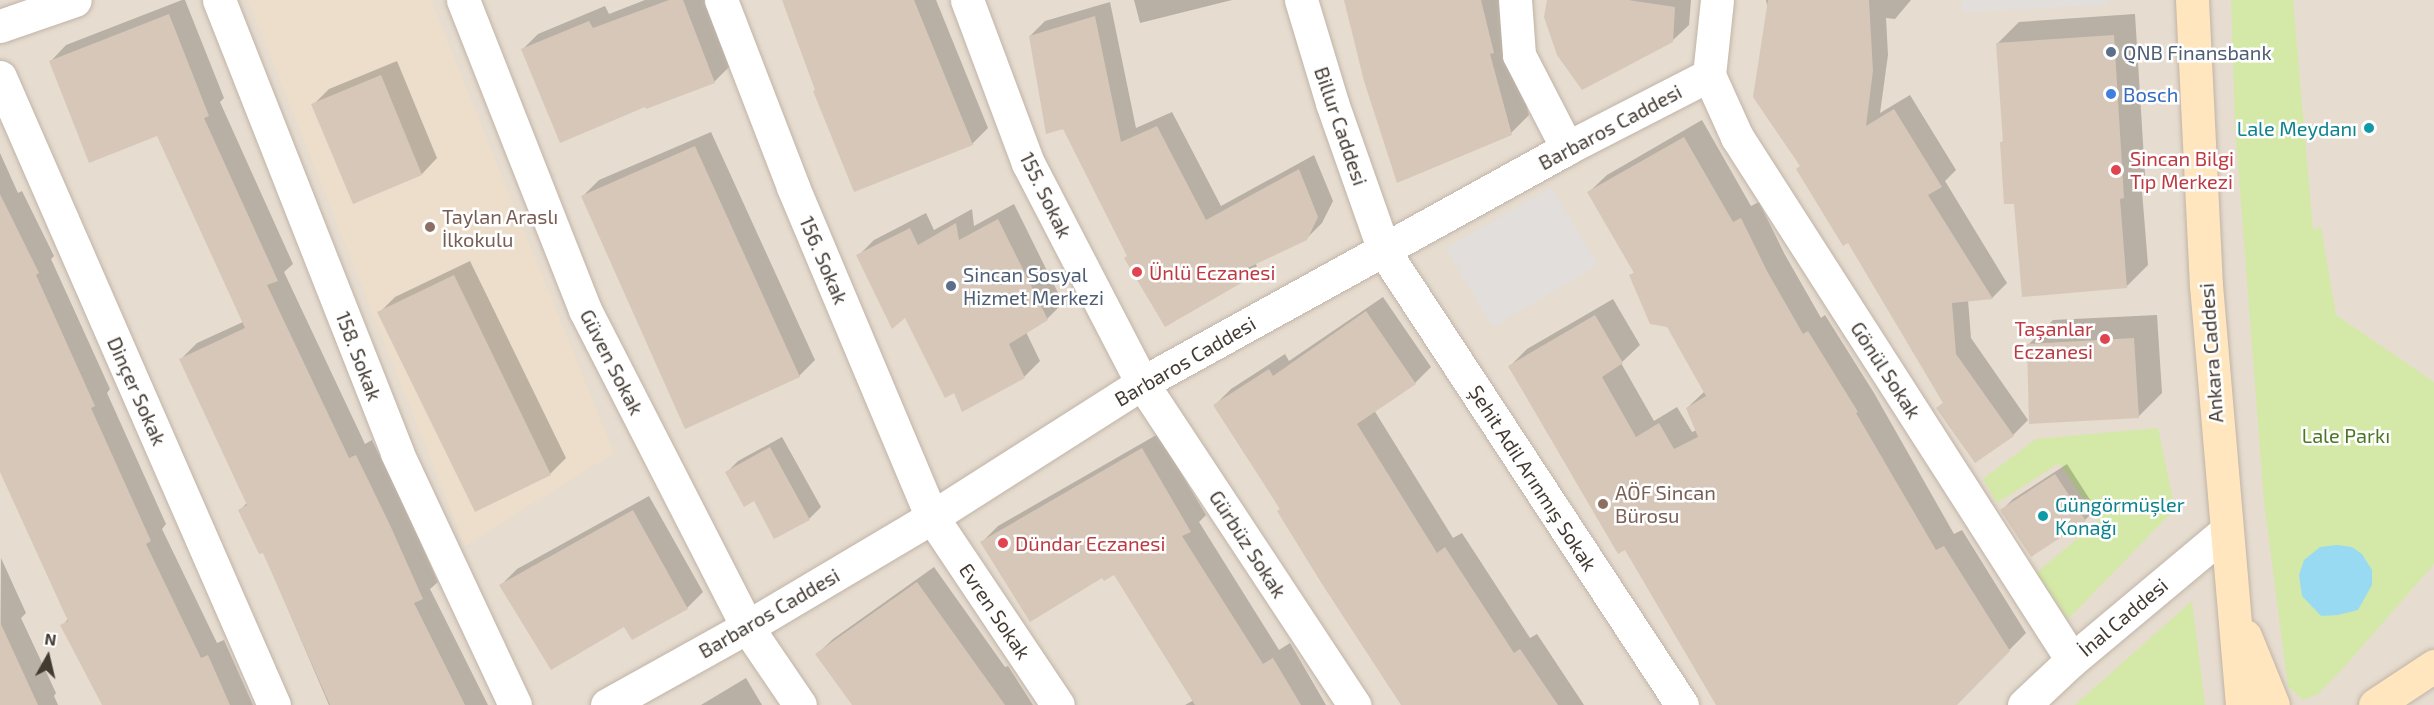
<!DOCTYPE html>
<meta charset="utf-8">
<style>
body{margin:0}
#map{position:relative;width:2434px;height:705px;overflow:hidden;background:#f2ebe1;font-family:"Exo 2",sans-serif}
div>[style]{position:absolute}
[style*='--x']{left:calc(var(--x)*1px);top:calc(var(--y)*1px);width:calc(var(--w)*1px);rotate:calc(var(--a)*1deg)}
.residential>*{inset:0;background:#e6dccf}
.education>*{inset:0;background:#ecdeca}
.green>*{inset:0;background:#d4e9a7}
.parking>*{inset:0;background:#e1dedb}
.water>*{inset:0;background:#99daf3}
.shadow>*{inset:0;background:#0003}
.building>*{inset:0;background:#d7c7b9}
.roads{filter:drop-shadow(0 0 2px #c0b4a7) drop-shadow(0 0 2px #c0b4a7)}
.minor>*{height:33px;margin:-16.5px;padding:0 16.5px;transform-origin:16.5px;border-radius:16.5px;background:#fff}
.tertiary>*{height:33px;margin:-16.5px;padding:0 16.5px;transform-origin:16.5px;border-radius:16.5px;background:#fff}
.secondary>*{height:33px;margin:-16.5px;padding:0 16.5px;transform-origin:16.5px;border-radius:16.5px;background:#ffe6be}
.dots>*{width:16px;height:16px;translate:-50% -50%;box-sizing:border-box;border:3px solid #fff;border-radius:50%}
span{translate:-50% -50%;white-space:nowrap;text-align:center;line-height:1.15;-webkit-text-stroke:5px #fff;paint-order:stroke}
.service-label{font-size:20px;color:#4e5e75}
.left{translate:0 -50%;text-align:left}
.shop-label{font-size:20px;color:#366cbe}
.street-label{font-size:20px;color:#433a32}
.culture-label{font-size:20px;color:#0d838f}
.right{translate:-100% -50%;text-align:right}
.health-label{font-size:20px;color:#be3a42}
.education-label{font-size:20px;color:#785e54}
.park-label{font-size:20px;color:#4e7624}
.north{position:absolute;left:18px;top:627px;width:60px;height:60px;-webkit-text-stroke:4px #fff;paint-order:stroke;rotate:8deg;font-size:16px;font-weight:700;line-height:24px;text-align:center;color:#433a32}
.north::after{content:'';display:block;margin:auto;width:21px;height:27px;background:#433a32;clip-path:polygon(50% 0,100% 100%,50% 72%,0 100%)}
</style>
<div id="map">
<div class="residential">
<div style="clip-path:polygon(0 0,2434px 0,2434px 705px,0 705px)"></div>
</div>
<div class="education">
<div style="clip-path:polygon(248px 0,431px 0,614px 453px,465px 546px)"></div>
</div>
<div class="green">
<div style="clip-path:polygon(2231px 0,2293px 0,2313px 230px,2321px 227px,2336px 315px,2434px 382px,2434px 564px,2344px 667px,2318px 694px,2303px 700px,2288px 686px,2264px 502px,2235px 125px)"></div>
<div style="clip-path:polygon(2158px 428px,2175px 509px,2068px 619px,2036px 573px,2099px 521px,2059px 463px,1997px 503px,1983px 479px,2036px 439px)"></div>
<div style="clip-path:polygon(2192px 601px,2205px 705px,2075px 705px)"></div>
</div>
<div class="parking">
<div style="clip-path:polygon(1961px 0,2107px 0,2107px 5px,1962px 12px)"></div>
<div style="clip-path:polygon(1551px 187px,1598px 265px,1493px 327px,1446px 249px)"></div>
</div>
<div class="water">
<div style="clip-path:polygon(2337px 545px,2352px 547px,2362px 554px,2372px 570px,2372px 585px,2358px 610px,2338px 615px,2321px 616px,2302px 596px,2299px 575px,2304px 560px,2320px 547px)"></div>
</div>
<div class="shadow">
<div style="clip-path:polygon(182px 0,185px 0,224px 98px,220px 102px,293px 264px,284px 272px,365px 444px,372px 440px,406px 509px,438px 582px,430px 589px,488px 705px,329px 705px,263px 551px,240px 510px,248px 502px,181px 359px,197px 343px,243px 322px,158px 134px,51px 61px,66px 45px)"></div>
<div style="clip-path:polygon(645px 0,705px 0,730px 66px,714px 82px,522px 50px,538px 34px,605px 6px,609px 14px)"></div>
<div style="clip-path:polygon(784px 0,936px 0,988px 128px,972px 144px,817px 89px)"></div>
<div style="clip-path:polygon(1134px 0,1232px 0,1140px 23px)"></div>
<div style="clip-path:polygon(1346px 0,1504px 0,1509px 37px,1529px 115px,1511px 133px)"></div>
<div style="clip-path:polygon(1549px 0,1691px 0,1689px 25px,1672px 41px)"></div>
<div style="clip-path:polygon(1766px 0,1911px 0,1895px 19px,1886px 18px,1888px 55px,1880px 113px,1910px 95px,1956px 170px,1945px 181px,2007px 283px,1992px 298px,1968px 300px,1971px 338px,2028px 420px,2013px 435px,1945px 402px,1802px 165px)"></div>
<div style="clip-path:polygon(1110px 2px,1136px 128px,1172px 112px,1221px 206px,1314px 155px,1333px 201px,1322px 223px,1306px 239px,1255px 263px,1257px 266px,1242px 281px,1129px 255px,1030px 36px,1045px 21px)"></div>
<div style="clip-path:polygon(2135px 14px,2145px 175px,2141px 179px,2148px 265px,2126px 287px,2015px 202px,2002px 142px,2004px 140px,1997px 44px,2019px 22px)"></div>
<div style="clip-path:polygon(397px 61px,437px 158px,422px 174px,313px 105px,329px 89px)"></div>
<div style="clip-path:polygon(1702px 120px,1751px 206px,1759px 202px,1784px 253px,1821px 318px,1825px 315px,1874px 393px,1954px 534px,1962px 530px,2026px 633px,1955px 705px,1717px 705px,1625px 548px,1509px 367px,1527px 349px,1613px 299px,1640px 345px,1621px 363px,1654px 421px,1677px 407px,1692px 432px,1697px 430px,1687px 408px,1705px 391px,1668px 326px,1631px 275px,1635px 272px,1589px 192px,1607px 175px)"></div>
<div style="clip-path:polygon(711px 132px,815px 360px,799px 376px,583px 196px,599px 180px)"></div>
<div style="clip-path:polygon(0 153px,18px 193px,22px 191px,54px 256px,51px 259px,110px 389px,107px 393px,166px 524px,162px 529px,217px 643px,224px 640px,253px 705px,103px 705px,62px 626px,68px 619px,0 451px)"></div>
<div style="clip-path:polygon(1014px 204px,1063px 303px,1047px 319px,1026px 332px,1040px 361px,1024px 377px,955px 391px,906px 315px,858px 256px,874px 240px,926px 213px,934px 230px,972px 209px,974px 226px)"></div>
<div style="clip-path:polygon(470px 261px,566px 458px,550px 474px,475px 510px,379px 313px,395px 297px)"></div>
<div style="clip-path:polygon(1383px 297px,1431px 367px,1415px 383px,1374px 410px,1453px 538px,1462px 533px,1530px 638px,1537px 634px,1584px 705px,1403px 705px,1215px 405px,1231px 389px,1285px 354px,1289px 361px)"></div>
<div style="clip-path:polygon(2157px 315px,2162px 393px,2138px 417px,2029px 344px,2053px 320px)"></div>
<div style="clip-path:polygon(1158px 434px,1206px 515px,1199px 522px,1279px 650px,1290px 643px,1326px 705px,1185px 705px,1194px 700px,1115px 573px,1103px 576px,982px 542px,998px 526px)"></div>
<div style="clip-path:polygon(782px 437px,821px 507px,809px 519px,775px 537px,755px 499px,727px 472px,738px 461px)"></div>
<div style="clip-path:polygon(2067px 464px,2096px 509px,2085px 520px,2032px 555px,2002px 510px,2013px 499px)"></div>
<div style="clip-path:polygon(649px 496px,703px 592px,687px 608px,632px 638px,625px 625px,501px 585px,517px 569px)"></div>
<div style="clip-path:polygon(1px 558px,26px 613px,21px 618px,56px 693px,54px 696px,58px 705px,0 705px)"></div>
<div style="clip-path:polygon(934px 567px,1005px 667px,1008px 666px,1033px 705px,853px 705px,817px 654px,833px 639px)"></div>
<div style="clip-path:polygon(746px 678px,762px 705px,701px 705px)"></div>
</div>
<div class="building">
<div style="clip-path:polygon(669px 0,683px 0,715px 83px,646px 109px,645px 107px,560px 143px,521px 49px,589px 21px,593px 28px)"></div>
<div style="clip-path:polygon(782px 0,914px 0,973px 145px,854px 192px,813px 91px,815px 90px)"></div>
<div style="clip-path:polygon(1344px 0,1481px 0,1494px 53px,1490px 54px,1512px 135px,1397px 183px,1364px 81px)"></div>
<div style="clip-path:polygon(1547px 0,1628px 0,1675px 7px,1673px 42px,1582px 90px,1557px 55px,1544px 17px)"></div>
<div style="clip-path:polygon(1768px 0,1869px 0,1873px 71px,1866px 126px,1894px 109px,1942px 187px,1928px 195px,1993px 299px,1952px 303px,1956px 354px,2014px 436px,1975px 463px,1936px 408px,1943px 403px,1848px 243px,1843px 246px,1796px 169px,1800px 166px,1753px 97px)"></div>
<div style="clip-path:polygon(169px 14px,209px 116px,204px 118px,278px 281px,267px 285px,349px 458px,356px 455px,390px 525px,423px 599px,414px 603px,465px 705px,330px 705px,263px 553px,259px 554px,238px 510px,247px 505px,179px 359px,245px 328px,157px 136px,89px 163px,49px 61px)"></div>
<div style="clip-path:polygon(1095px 16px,1121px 142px,1157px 126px,1206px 220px,1299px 169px,1318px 217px,1307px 240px,1237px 273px,1243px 282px,1165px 327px,1124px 258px,1127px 256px,1063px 129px,1046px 134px,1029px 36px)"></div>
<div style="clip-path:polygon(2114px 35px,2124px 198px,2120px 199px,2127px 288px,2022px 297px,2014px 204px,2004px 204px,2000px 142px,2003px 142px,1996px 43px)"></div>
<div style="clip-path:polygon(381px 75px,422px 175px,353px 204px,311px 104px)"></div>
<div style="clip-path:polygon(1684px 137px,1733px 222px,1741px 218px,1767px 271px,1803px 334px,1808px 331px,1858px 412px,1856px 413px,1936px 550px,1944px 546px,2010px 651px,1957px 705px,1716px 705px,1625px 550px,1618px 554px,1508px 366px,1595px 315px,1623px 363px,1602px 377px,1636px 437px,1659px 423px,1674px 449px,1698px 437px,1686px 408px,1706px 396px,1667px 327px,1650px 324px,1629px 275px,1634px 273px,1587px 192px)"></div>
<div style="clip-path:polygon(695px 146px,800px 377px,685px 429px,581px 196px)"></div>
<div style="clip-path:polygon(0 194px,39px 273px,36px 275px,95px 406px,91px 408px,151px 541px,146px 544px,201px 658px,208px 655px,230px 705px,102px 705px,60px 625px,68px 621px,0 472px)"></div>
<div style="clip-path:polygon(998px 219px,1048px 320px,1009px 344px,1025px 378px,962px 412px,954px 393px,945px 398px,905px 318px,892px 329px,856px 255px,910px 228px,918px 245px,956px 223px,959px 240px)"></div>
<div style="clip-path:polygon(454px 275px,551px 475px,475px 512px,377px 312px)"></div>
<div style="clip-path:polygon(1366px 311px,1416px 384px,1357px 424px,1437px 553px,1445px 547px,1514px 653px,1520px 649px,1558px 705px,1401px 705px,1322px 584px,1277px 511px,1280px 509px,1213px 405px,1269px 369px,1273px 376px)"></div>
<div style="clip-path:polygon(2134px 338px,2139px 418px,2029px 424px,2027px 344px)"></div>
<div style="clip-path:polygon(770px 447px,810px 520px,774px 539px,754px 501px,744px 507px,725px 472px)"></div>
<div style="clip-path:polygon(1142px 448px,1191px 532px,1182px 536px,1263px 664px,1273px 658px,1301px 705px,1195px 705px,1114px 575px,1104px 581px,1102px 578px,1030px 622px,980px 542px)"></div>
<div style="clip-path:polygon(2055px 474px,2086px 521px,2031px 557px,2000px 510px)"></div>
<div style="clip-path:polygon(633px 510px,688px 609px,632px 640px,624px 627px,551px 670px,499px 585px)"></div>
<div style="clip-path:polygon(917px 582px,1005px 705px,852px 705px,815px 654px)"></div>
<div style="clip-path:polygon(0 622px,38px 705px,0 705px)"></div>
</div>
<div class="roads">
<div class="minor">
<div style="--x:219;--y:0;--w:487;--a:68.5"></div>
<div style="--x:397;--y:453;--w:278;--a:64.9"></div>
<div style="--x:463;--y:0;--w:333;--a:68.5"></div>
<div style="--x:585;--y:310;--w:356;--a:62.9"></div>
<div style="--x:747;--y:627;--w:94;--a:55.8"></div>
<div style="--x:721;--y:0;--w:200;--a:68.9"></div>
<div style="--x:793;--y:187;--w:358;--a:67.2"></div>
<div style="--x:932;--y:517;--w:226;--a:56.2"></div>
<div style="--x:967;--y:0;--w:174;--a:69.5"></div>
<div style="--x:1028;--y:163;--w:248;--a:62.6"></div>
<div style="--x:1142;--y:383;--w:386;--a:56.6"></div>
<div style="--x:1301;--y:0;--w:108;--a:73.2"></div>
<div style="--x:1332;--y:103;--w:157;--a:70.6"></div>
<div style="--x:1384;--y:251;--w:543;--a:56.72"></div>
<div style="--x:1515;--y:0;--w:55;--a:85.8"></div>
<div style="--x:1519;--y:55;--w:105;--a:62.7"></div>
<div style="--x:1709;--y:75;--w:68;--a:65.7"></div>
<div style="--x:1737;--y:137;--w:621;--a:57.36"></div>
<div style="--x:0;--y:77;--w:685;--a:66.43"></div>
</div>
<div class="tertiary">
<div style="--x:0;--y:26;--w:79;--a:-19.1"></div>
<div style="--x:607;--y:705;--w:160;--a:-29.1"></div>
<div style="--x:747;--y:627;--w:215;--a:-30.7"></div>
<div style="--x:932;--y:517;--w:249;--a:-32.5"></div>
<div style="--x:1142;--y:383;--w:486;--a:-28.9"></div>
<div style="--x:1567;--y:148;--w:160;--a:-27.2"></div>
<div style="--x:1709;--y:75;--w:75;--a:-83.9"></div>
<div style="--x:2024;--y:705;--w:66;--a:-43.2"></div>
<div style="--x:2072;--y:660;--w:199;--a:-39.9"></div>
</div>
<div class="secondary">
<div style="--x:2192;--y:0;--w:285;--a:87.2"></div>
<div style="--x:2206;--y:285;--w:422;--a:85.1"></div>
<div style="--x:2245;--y:636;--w:74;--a:67.9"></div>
<div style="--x:2375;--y:705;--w:71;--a:-33.5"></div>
</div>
</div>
<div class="dots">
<div style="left:2111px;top:52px;background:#5c6f8a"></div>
<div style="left:2111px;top:94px;background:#3f7fe0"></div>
<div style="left:2369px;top:128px;background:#0f9aa8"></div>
<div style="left:2116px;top:170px;background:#e0444e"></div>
<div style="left:430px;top:227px;background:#8d6e63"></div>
<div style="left:1137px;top:272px;background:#e0444e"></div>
<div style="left:951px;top:286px;background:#5c6f8a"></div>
<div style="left:2105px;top:339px;background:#e0444e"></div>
<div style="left:1603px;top:504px;background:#8d6e63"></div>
<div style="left:2043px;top:516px;background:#0f9aa8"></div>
<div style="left:1003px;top:543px;background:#e0444e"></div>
</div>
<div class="service-label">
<span class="left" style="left:2123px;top:52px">QNB Finansbank</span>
<span class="left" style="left:963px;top:286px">Sincan Sosyal<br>Hizmet Merkezi</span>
</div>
<div class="shop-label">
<span class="left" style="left:2123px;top:94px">Bosch</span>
</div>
<div class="street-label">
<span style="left:1341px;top:126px;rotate:71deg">Billur Caddesi</span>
<span style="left:1610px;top:127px;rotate:-28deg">Barbaros Caddesi</span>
<span style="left:1046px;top:195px;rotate:64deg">155. Sokak</span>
<span style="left:824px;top:260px;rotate:67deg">156. Sokak</span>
<span style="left:2211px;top:353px;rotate:-94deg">Ankara Caddesi</span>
<span style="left:359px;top:356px;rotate:69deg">158. Sokak</span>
<span style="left:1185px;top:361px;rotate:-30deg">Barbaros Caddesi</span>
<span style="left:612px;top:362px;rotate:63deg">Güven Sokak</span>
<span style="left:1886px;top:370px;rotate:57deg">Gönül Sokak</span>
<span style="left:137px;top:391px;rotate:66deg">Dinçer Sokak</span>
<span style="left:1533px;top:478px;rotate:57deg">Şehit Adil Arınmış Sokak</span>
<span style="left:1248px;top:544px;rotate:57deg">Gürbüz Sokak</span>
<span style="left:995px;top:611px;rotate:56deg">Evren Sokak</span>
<span style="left:769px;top:613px;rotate:-30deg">Barbaros Caddesi</span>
<span style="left:2123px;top:617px;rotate:-40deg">İnal Caddesi</span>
</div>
<div class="culture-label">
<span class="right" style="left:2357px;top:128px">Lale Meydanı</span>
<span class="left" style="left:2055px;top:516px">Güngörmüşler<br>Konağı</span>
</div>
<div class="health-label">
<span class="left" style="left:2130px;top:170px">Sincan Bilgi<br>Tıp Merkezi</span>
<span class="left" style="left:1149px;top:272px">Ünlü Eczanesi</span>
<span class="right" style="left:2093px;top:340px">Taşanlar<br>Eczanesi</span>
<span class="left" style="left:1015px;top:543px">Dündar Eczanesi</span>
</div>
<div class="education-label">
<span class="left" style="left:442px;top:228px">Taylan Araslı<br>İlkokulu</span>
<span class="left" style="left:1615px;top:504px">AÖF Sincan<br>Bürosu</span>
</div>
<div class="park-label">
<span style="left:2346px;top:435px">Lale Parkı</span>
</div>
<div class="north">N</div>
</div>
